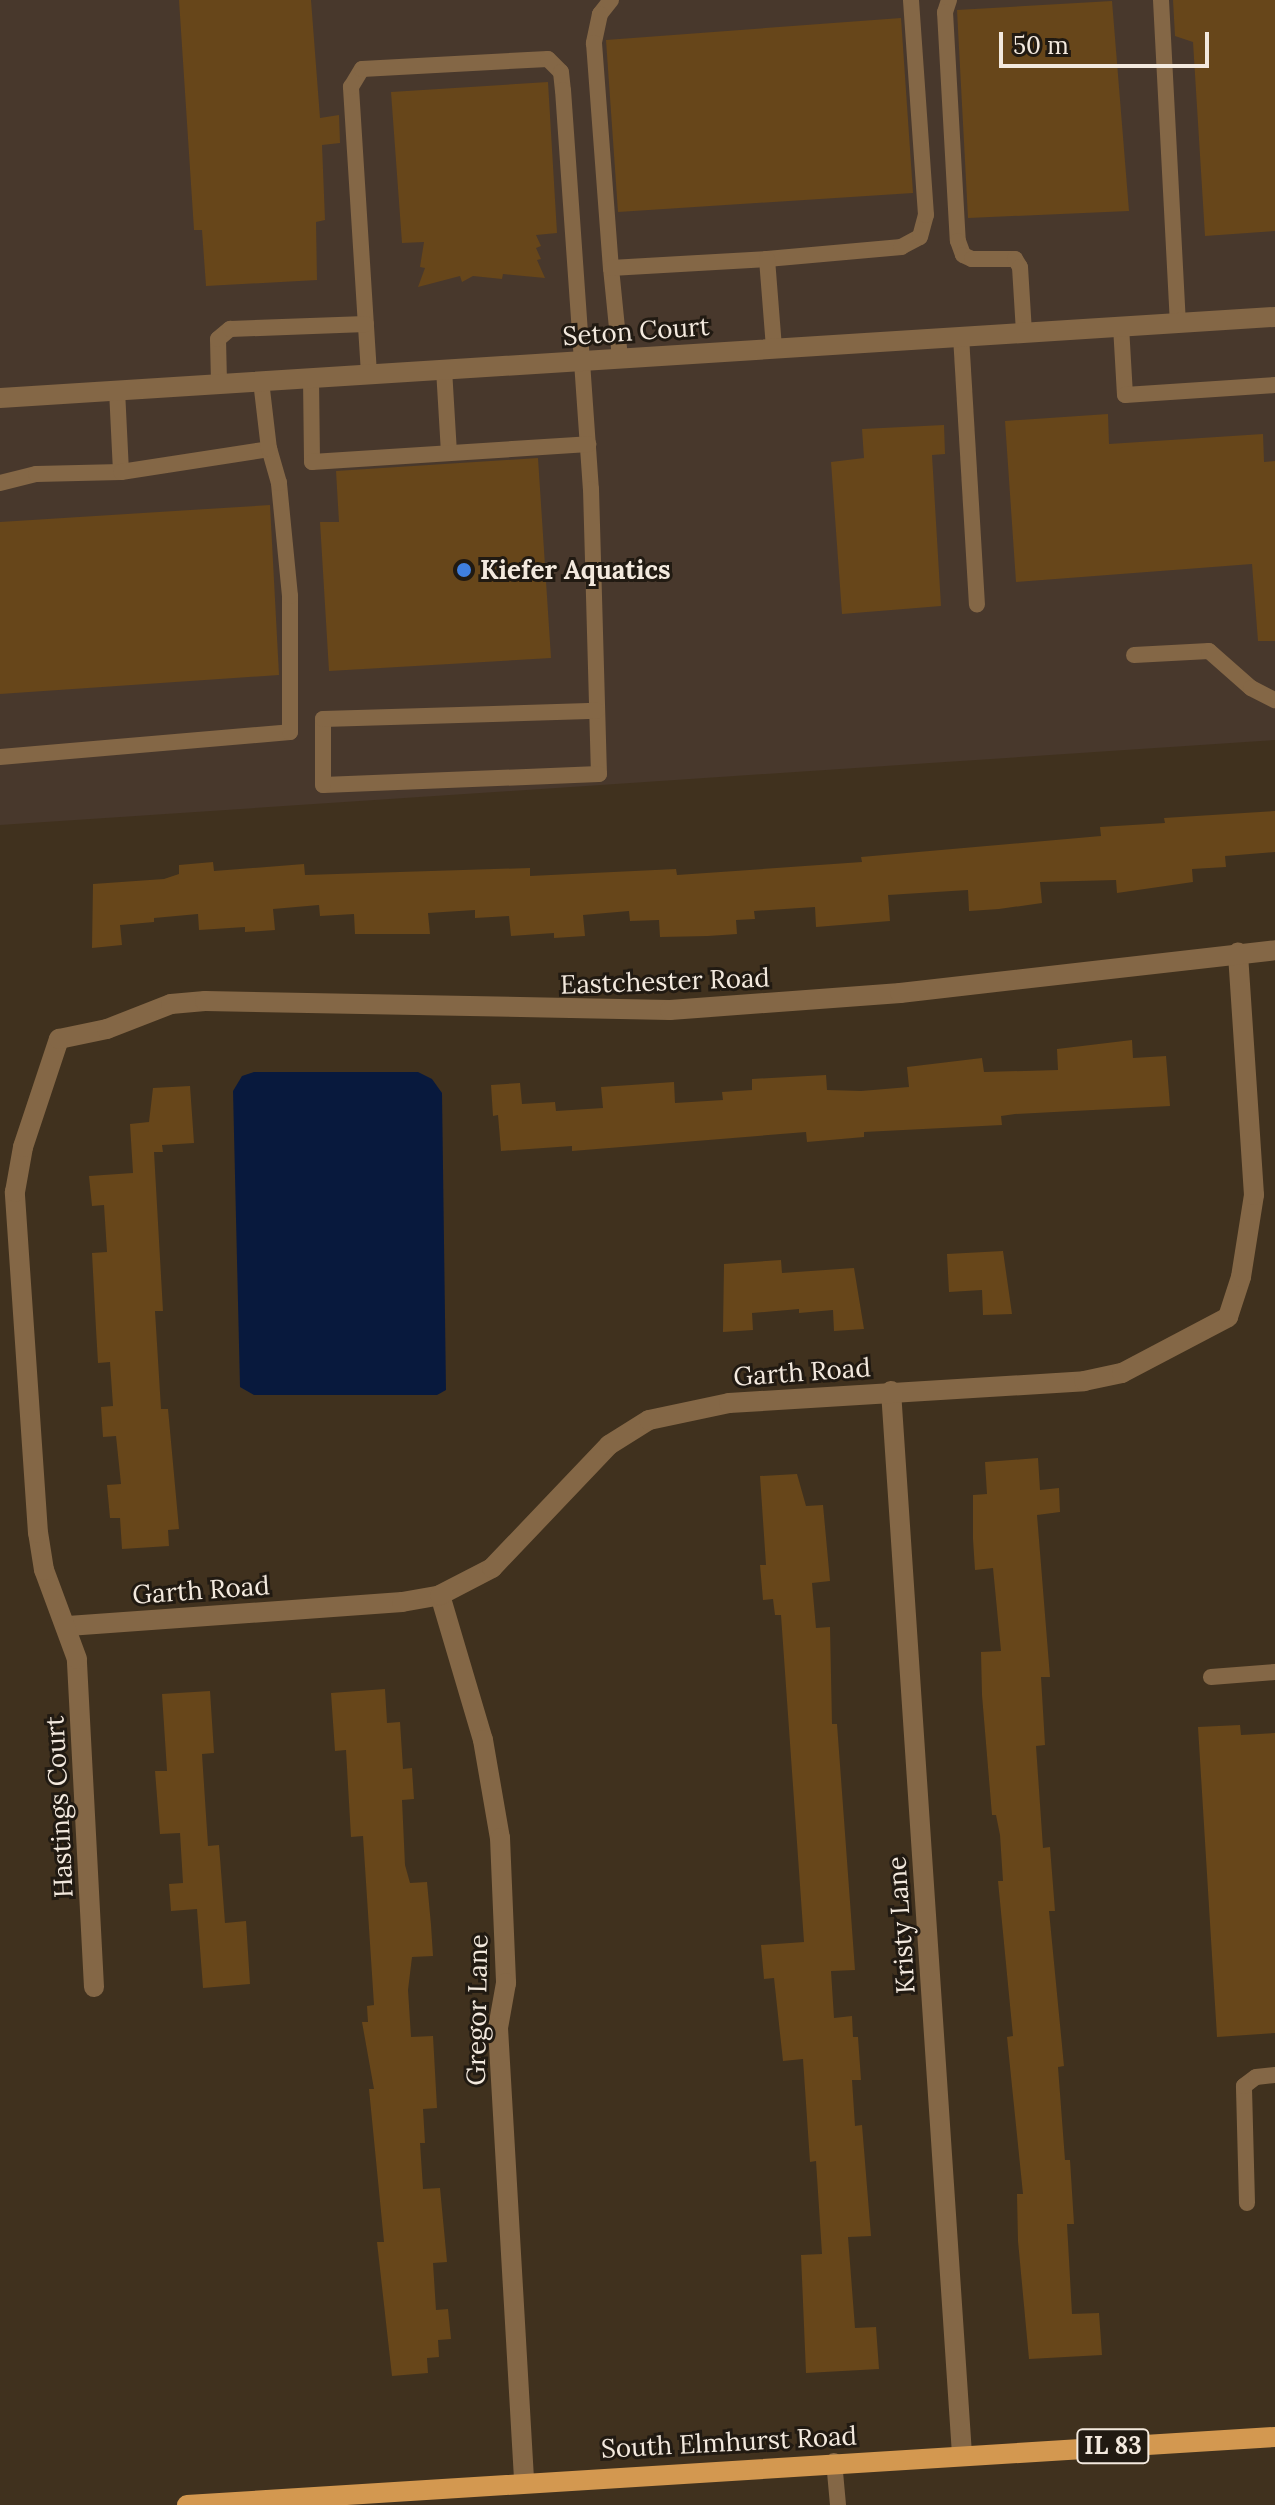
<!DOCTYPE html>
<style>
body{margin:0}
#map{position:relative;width:1275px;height:2505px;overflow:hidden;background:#40311e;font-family:Lora,serif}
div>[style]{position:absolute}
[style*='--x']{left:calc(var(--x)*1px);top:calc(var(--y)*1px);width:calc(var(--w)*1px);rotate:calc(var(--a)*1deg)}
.industrial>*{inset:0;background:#48382c}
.water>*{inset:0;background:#08193d}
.building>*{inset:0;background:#67461a}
.service>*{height:16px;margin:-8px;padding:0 8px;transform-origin:8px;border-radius:8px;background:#846746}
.minor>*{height:20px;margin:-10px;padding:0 10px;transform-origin:10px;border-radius:10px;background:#846746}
.primary>*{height:20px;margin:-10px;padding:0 10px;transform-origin:10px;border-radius:10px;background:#d39850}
.dots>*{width:22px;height:22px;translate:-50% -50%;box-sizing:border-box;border:4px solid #211a12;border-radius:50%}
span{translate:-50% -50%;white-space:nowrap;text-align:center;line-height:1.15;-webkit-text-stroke:6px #211a12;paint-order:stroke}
.shield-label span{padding:2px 6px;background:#211a12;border:2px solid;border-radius:6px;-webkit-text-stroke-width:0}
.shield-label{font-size:24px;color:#f3e9de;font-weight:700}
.street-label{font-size:26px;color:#f3e9de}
.poi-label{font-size:26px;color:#f3e9de;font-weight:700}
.left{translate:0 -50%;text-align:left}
.scale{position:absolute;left:999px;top:32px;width:210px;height:36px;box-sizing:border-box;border:4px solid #f3e9de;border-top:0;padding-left:10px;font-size:24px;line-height:28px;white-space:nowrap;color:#f3e9de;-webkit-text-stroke:6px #211a12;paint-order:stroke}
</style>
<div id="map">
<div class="industrial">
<div style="clip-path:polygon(0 0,1275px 0,1275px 740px,0 825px)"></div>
</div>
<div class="water">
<div style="clip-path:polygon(254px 1072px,418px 1072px,432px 1079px,442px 1093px,446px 1390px,437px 1395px,254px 1395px,240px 1387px,233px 1091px,242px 1076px)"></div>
</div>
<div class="building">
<div style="clip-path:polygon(179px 0,311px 0,320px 118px,339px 115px,340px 143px,322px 145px,325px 220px,316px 222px,317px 280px,206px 286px,202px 230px,194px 230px)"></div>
<div style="clip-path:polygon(1173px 0,1275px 0,1275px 231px,1205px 236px,1193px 42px,1175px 36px)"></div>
<div style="clip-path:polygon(1112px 1px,1129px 211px,968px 218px,957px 10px)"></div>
<div style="clip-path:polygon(901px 18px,913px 193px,618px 212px,606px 40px)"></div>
<div style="clip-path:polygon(548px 82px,557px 233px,536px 235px,541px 246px,536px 248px,541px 259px,537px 260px,545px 278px,503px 274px,502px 279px,473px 276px,462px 282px,460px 276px,418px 287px,425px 268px,420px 267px,424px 242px,402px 243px,391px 92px)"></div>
<div style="clip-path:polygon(1108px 414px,1109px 444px,1263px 434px,1264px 462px,1275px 461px,1275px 641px,1258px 641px,1252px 564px,1016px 582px,1005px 421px)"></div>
<div style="clip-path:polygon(944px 425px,945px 454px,932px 455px,941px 606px,842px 614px,831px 462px,864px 458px,862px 429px)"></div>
<div style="clip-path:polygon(538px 458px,551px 658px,329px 671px,320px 522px,339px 522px,336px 471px)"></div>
<div style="clip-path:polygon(270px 505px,279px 675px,0 694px,0 522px)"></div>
<div style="clip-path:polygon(1275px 811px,1275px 852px,1225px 856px,1226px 867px,1192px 869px,1193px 882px,1117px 893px,1116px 880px,1040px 882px,1042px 903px,999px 909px,969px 911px,968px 890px,888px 895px,890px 921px,816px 927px,815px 907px,754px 911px,755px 919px,736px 920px,737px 934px,708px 936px,660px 937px,659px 920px,630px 921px,629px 911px,583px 915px,585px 936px,554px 938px,554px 933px,511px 936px,509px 916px,475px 918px,475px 910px,428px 913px,430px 934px,355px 934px,354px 914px,320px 916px,319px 905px,273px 909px,275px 930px,245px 932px,245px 927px,199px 930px,198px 914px,154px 918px,154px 922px,120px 925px,122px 945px,92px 948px,93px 884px,164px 879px,179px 874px,179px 865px,213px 862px,214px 871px,304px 864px,305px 875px,530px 868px,530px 876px,676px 869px,677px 875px,862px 862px,861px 857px,1101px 836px,1100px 827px,1165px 823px,1164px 818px)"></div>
<div style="clip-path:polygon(1132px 1040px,1133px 1058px,1166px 1056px,1170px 1106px,1015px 1114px,1001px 1116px,1002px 1125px,864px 1132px,864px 1137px,807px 1142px,806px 1132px,572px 1151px,572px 1146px,501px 1151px,498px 1115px,493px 1116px,491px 1085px,520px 1083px,522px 1104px,555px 1102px,556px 1111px,603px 1108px,601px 1087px,631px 1085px,674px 1082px,675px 1103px,723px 1100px,722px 1092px,752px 1090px,752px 1079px,826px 1075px,827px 1090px,861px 1091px,909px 1087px,907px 1067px,982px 1058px,984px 1072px,1058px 1070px,1057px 1049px)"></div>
<div style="clip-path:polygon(190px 1086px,194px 1143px,162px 1145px,163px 1152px,154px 1152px,163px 1311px,155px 1311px,161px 1409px,168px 1409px,179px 1529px,168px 1530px,169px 1546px,122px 1549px,120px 1518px,110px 1518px,107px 1485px,121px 1484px,116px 1436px,103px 1437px,101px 1407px,113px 1406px,110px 1362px,98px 1363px,96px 1329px,92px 1253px,107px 1252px,104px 1205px,92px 1206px,89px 1176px,133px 1173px,130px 1124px,149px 1122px,153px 1088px)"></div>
<div style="clip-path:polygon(1003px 1251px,1012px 1314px,983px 1315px,982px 1290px,949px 1292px,947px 1254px)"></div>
<div style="clip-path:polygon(781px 1260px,782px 1273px,854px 1268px,864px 1329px,834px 1331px,833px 1310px,799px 1313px,799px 1309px,752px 1313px,753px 1330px,723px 1332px,724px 1264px)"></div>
<div style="clip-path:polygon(1038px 1458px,1040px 1490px,1059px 1488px,1060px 1512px,1037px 1515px,1050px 1677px,1041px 1677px,1045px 1745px,1036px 1746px,1043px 1848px,1050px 1847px,1055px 1911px,1049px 1911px,1064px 2066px,1058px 2067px,1065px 2160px,1070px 2160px,1074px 2224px,1067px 2224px,1072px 2314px,1099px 2313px,1102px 2355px,1029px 2359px,1018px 2241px,1017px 2194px,1023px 2194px,1007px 2037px,1013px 2036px,998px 1881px,1003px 1881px,1000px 1835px,996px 1815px,992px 1815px,982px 1695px,981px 1652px,1001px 1651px,993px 1568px,975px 1570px,973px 1539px,973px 1495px,987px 1494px,985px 1462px)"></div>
<div style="clip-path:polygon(797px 1474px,806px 1506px,823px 1505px,830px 1581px,812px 1583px,816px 1628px,830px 1627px,832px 1724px,837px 1724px,855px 1970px,831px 1971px,834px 2018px,852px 2016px,853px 2037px,858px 2037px,861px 2080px,852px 2080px,855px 2126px,862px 2125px,871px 2236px,848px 2237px,855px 2328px,876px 2327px,879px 2369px,806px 2373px,801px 2255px,822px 2254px,816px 2161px,810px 2162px,803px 2059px,783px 2061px,774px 1978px,764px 1979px,761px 1945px,804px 1942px,781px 1615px,775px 1615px,773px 1599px,763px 1600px,760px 1565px,766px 1565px,760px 1476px)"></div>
<div style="clip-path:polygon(385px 1689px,387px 1723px,400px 1722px,403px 1769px,412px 1768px,414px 1799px,402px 1800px,405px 1865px,410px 1883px,427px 1882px,431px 1925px,433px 1956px,412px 1957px,408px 1990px,411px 2037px,433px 2036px,437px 2108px,423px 2109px,425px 2143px,420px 2143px,423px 2189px,440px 2188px,447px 2262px,433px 2263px,436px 2310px,448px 2309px,451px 2339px,438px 2340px,439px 2357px,427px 2358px,428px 2373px,392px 2376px,377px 2242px,384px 2242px,369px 2089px,374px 2089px,362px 2022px,368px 2022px,367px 2006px,374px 2005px,363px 1836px,351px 1837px,346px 1750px,335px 1751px,331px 1693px)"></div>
<div style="clip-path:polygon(210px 1691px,214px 1753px,202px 1754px,208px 1846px,219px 1845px,225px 1923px,246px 1921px,250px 1984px,203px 1988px,197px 1909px,171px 1911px,169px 1884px,183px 1883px,180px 1833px,160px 1834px,155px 1771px,167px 1771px,162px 1694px)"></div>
<div style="clip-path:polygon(1240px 1725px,1241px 1735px,1275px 1733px,1275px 2033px,1217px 2037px,1198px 1727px)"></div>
</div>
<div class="service">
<div style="--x:611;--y:0;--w:18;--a:128"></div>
<div style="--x:600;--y:14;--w:30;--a:102"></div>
<div style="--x:594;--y:43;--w:226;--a:85.7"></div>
<div style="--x:949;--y:0;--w:13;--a:108"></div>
<div style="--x:945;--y:12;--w:229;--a:86.8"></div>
<div style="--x:958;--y:241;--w:15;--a:70"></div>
<div style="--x:963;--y:255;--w:10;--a:24"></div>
<div style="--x:972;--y:259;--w:43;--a:0"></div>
<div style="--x:1015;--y:259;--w:9;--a:58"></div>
<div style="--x:1020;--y:267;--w:65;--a:86.5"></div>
<div style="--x:1161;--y:0;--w:323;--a:87"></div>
<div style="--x:767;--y:259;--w:135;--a:-5.1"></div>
<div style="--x:901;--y:247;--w:21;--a:-28"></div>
<div style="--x:920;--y:237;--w:23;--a:-75"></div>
<div style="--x:926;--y:215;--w:216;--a:-94"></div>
<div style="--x:1121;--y:326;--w:69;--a:86.7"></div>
<div style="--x:1125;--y:395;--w:150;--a:-3.8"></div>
<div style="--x:961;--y:336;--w:269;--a:86.6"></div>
<div style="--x:620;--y:358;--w:90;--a:-95.7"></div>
<div style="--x:611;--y:268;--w:156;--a:-3.3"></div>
<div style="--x:767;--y:259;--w:89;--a:85.5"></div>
<div style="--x:444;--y:369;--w:83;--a:86.6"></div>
<div style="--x:369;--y:374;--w:288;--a:-93.6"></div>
<div style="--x:351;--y:87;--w:21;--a:-59"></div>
<div style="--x:362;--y:69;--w:186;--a:-3.1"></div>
<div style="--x:548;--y:59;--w:18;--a:45"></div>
<div style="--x:561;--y:72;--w:18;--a:84"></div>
<div style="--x:563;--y:90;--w:400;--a:86"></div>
<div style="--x:591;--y:489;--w:285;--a:88.4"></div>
<div style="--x:599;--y:774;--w:276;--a:177.7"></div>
<div style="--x:323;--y:785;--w:66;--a:-90"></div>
<div style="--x:323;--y:719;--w:274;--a:-1.7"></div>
<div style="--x:311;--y:378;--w:84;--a:89.3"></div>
<div style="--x:312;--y:462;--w:277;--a:-3.7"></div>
<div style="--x:219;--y:383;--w:44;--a:-91.3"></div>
<div style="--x:218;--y:339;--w:16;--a:-40"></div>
<div style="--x:230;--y:329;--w:136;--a:-2.1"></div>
<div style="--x:117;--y:390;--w:82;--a:87.2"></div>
<div style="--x:0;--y:483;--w:37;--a:-14"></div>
<div style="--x:36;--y:474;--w:85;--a:-1.3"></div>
<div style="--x:121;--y:472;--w:150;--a:-8.8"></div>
<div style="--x:1134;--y:655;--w:75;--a:-3.1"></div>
<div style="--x:1209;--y:651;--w:56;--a:41.4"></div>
<div style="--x:1251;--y:688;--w:27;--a:27"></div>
<div style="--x:0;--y:757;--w:291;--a:-4.9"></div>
<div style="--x:290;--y:732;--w:136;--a:-90"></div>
<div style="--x:290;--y:596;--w:114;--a:-95.6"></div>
<div style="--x:279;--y:483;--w:35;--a:-106"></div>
<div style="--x:269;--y:449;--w:68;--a:-96.7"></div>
<div style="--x:1211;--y:1677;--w:64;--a:-4.5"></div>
<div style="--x:1247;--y:2203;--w:117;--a:-91.5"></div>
<div style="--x:1244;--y:2086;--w:15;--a:-37"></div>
<div style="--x:1256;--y:2077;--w:19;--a:-6"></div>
<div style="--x:834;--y:2461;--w:44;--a:84.8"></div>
</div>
<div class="minor">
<div style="--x:0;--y:398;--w:1278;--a:-3.64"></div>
<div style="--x:891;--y:1391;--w:1066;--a:86.18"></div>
<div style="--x:440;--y:1595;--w:151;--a:73.5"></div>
<div style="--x:483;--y:1740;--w:99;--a:80.2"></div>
<div style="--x:500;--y:1838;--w:145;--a:87.6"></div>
<div style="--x:506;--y:1983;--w:46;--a:100.1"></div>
<div style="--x:498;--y:2028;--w:454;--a:86.7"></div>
<div style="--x:68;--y:1626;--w:335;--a:-4.1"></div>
<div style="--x:402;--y:1602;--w:39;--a:-10"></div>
<div style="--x:440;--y:1595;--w:59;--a:-27.4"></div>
<div style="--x:492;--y:1568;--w:170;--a:-46.4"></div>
<div style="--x:609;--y:1445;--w:47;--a:-32"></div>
<div style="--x:649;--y:1420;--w:82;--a:-12"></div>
<div style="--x:729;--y:1403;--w:356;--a:-3.5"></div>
<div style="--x:1084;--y:1381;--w:39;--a:-12"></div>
<div style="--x:1122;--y:1373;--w:120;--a:-27.8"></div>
<div style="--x:1228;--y:1317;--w:42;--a:-72"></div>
<div style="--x:1241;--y:1277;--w:83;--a:-81"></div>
<div style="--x:1254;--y:1195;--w:243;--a:-93.8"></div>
<div style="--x:94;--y:1987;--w:328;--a:-93"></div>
<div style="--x:77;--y:1659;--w:95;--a:-110.3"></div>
<div style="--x:44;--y:1570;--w:37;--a:-99"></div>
<div style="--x:38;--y:1533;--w:342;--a:-93.9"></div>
<div style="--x:15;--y:1192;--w:46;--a:-79.9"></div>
<div style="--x:23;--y:1147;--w:114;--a:-71.6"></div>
<div style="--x:59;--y:1039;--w:49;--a:-11.8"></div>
<div style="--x:107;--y:1029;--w:69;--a:-21.3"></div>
<div style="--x:171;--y:1004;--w:34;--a:-5"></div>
<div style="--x:205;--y:1001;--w:465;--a:1.1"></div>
<div style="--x:670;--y:1010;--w:231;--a:-4.2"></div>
<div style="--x:900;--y:993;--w:377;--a:-6.5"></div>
</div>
<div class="primary">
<div style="--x:187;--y:2505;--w:1090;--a:-3.58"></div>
</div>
<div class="dots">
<div style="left:464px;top:570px;background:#3f7fe0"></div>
</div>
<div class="shield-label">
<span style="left:1113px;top:2446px">IL 83</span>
</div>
<div class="street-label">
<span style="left:636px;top:331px;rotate:-4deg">Seton Court</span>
<span style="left:665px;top:981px;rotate:-2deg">Eastchester Road</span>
<span style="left:802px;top:1372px;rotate:-4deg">Garth Road</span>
<span style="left:201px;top:1590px;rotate:-4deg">Garth Road</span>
<span style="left:59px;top:1807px;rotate:-93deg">Hastings Court</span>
<span style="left:901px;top:1925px;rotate:-94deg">Kristy Lane</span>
<span style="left:477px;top:2010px;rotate:-89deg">Gregor Lane</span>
<span style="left:729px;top:2442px;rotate:-3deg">South Elmhurst Road</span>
</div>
<div class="poi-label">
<span class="left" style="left:480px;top:570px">Kiefer Aquatics</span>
</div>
<div class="scale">50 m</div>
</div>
